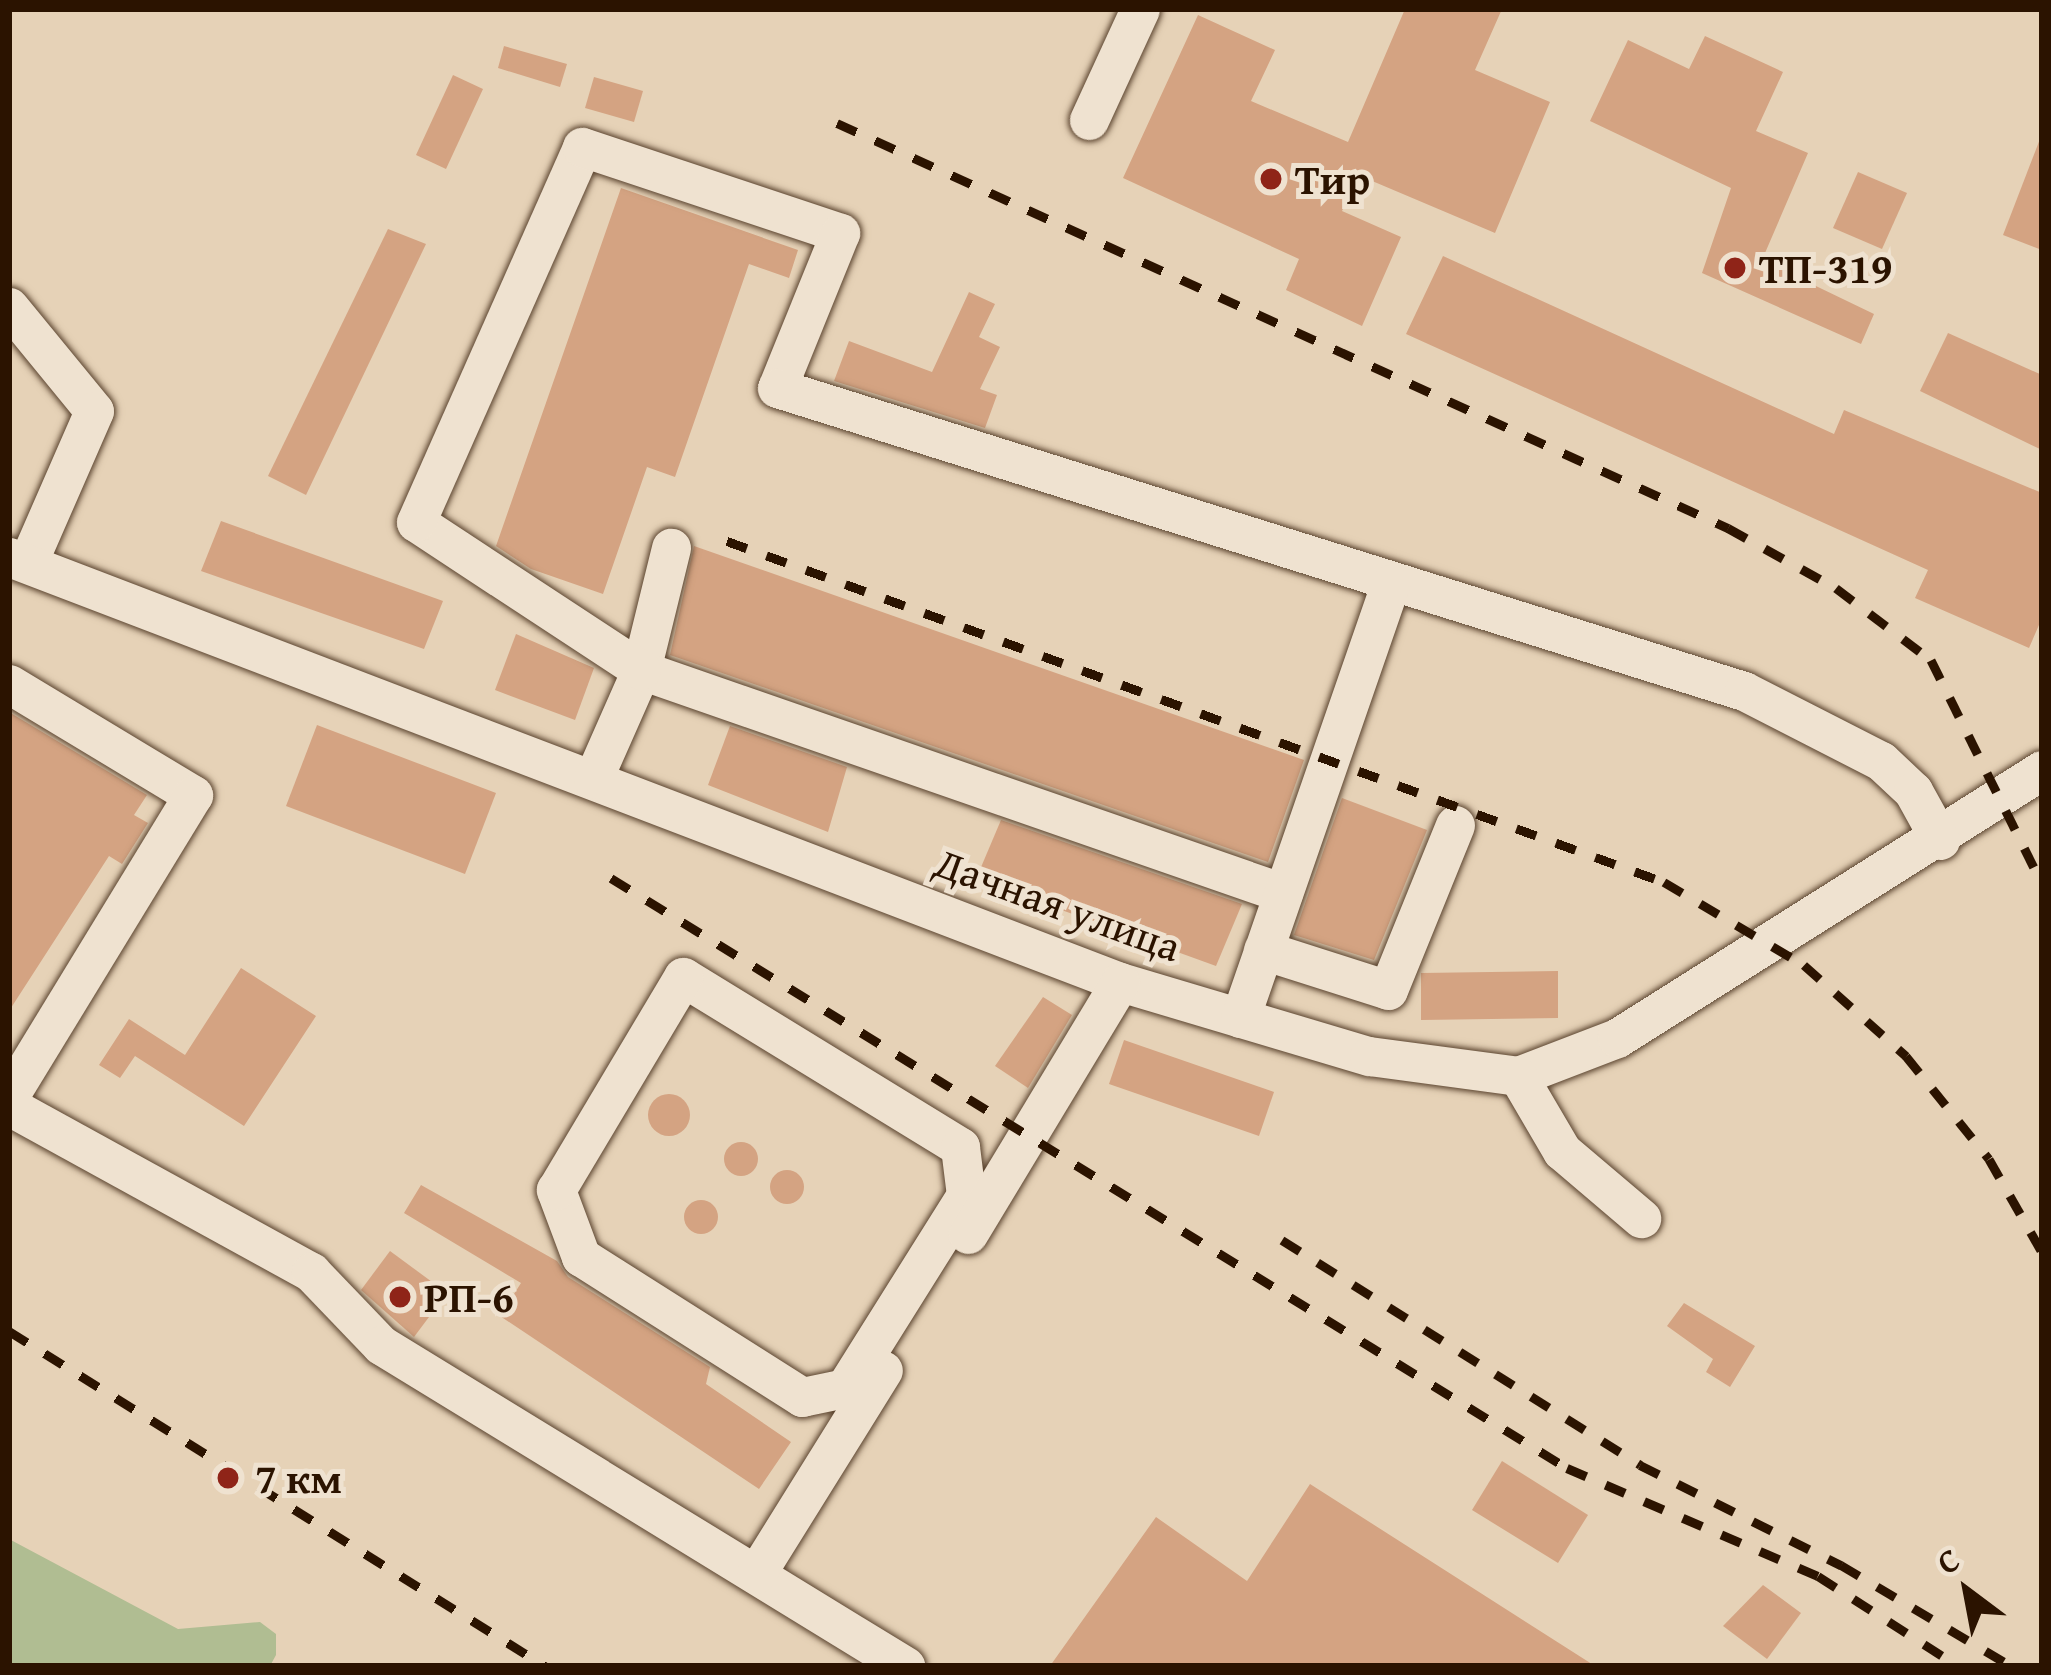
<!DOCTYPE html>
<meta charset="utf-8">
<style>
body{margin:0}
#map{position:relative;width:2051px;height:1675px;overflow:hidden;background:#e6d2b7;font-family:"Gentium Book Plus",serif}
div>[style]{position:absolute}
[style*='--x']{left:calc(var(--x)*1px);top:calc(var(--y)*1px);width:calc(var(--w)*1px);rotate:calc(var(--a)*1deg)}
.green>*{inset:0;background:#b0bd92}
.building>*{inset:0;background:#d4a382}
.round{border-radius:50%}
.roads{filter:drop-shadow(0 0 3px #5a432e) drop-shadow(0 0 3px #5a432e)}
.minor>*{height:39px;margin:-19.5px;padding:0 19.5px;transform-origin:19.5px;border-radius:19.5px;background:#efe2d0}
.rail>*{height:9px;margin-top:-4.5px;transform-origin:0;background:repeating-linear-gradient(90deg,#2b1300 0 21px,transparent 0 42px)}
.dots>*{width:33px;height:33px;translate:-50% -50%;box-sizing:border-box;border:6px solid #efe2d0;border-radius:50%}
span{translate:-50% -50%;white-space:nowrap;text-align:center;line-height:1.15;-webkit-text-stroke:10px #efe2d0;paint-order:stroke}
.poi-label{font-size:42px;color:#2b1300;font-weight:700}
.left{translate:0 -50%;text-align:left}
.street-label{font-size:42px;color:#2b1300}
.frame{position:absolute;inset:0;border:12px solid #2b1300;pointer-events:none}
.north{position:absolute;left:1907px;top:1531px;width:120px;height:120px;-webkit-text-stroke:9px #efe2d0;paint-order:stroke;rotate:328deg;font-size:33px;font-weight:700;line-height:48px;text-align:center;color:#2b1300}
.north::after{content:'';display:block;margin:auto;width:42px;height:54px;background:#2b1300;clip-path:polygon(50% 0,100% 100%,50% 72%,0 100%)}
</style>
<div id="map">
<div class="green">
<div style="clip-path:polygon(9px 1539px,178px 1629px,260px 1622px,276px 1634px,276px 1655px,270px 1666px,9px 1666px)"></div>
</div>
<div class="building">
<div style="clip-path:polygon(1405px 9px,1502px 9px,1475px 70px,1550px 102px,1495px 233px,1358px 175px,1342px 211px,1401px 237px,1362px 326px,1286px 290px,1299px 259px,1123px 178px,1198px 15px,1275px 50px,1251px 101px,1348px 142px)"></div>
<div style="clip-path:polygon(1705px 36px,1783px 72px,1756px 131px,1808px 153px,1762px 260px,1874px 314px,1861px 344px,1702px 273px,1731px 188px,1590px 121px,1628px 40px,1689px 69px)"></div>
<div style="clip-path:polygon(504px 46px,567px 64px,560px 87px,498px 68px)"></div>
<div style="clip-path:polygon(453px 75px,483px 89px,446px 169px,416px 155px)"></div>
<div style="clip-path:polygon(594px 77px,643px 91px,634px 122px,585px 108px)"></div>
<div style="clip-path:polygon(2040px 139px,2042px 139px,2042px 250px,2003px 235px)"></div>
<div style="clip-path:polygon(1858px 172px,1907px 193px,1882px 249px,1833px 228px)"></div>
<div style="clip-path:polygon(621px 188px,798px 250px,789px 278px,749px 264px,675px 477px,647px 467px,603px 594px,531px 569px,496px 546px)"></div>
<div style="clip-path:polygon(388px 229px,426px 244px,306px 495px,268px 476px)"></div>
<div style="clip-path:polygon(1443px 256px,1834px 434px,1844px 410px,2042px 493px,2042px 618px,2029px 648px,1915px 598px,1928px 570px,1406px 334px)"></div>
<div style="clip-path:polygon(969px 292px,995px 304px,979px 337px,1000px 347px,980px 389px,997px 395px,985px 428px,834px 381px,849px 341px,932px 372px)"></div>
<div style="clip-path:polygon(1948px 333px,2042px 375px,2042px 450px,1920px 391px)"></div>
<div style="clip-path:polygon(221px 521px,443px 601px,424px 649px,201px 571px)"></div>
<div style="clip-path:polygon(694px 546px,1304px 760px,1268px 862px,670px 655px)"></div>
<div style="clip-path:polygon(516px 634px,594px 668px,575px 720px,495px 690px)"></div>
<div style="clip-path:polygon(9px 712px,147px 795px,134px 815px,148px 823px,122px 864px,109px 856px,9px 1011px)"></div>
<div style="clip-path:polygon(317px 725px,496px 793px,465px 874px,286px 806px)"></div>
<div style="clip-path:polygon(730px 726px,847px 767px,828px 832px,708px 785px)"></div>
<div style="clip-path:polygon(1342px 798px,1427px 830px,1374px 960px,1294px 935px)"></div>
<div style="clip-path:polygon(1001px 820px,1242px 904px,1216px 966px,976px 879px)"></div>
<div style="clip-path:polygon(241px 968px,316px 1016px,244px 1126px,135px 1056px,120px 1078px,99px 1065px,129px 1019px,185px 1055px)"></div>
<div style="clip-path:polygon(1558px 971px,1558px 1018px,1421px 1020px,1421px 973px)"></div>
<div style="clip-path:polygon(1043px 997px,1072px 1015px,1028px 1088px,995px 1066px)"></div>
<div style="clip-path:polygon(1124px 1040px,1274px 1092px,1259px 1136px,1109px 1084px)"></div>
<div class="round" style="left:648px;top:1094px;width:42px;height:42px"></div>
<div class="round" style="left:724px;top:1142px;width:34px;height:34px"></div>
<div class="round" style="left:770px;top:1170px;width:34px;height:34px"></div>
<div style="clip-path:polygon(421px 1185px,557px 1261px,568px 1277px,710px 1367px,706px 1384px,791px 1442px,759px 1489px,500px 1316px,521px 1283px,404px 1213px)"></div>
<div class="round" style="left:684px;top:1200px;width:34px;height:34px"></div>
<div style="clip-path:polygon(390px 1251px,447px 1293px,414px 1337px,361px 1290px)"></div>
<div style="clip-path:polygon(1684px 1303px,1755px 1346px,1730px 1387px,1706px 1372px,1713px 1359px,1667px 1326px)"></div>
<div style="clip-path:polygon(1502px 1461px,1588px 1515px,1558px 1563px,1472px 1510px)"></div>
<div style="clip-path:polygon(1310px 1484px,1595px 1666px,1050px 1666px,1156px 1517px,1247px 1581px)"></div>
<div style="clip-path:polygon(1763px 1585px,1801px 1613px,1767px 1659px,1723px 1626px)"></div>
</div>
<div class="roads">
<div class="minor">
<div style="--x:1089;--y:120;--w:122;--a:-65.3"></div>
<div style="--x:9;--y:307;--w:134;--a:50.7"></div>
<div style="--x:94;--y:411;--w:165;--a:113.6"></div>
<div style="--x:9;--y:557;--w:1190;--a:20.93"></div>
<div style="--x:1120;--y:982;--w:260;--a:16.6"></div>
<div style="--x:1369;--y:1056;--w:150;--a:7.6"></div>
<div style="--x:1518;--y:1076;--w:106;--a:-21"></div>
<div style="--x:1617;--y:1038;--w:502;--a:-32.24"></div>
<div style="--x:9;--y:684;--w:215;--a:31.1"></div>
<div style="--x:193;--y:795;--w:353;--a:121.4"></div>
<div style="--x:593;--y:779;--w:119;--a:-66.2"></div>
<div style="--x:641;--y:670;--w:126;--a:-76.2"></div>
<div style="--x:1283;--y:893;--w:680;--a:-160.85"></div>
<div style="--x:641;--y:670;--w:269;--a:-146.7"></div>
<div style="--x:416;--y:522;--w:410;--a:-66.1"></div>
<div style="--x:582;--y:147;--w:272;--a:18.4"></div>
<div style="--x:840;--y:233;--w:167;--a:112.1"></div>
<div style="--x:777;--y:388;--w:1013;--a:17.4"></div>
<div style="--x:1744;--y:691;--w:154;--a:27.1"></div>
<div style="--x:1881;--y:761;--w:44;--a:43.2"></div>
<div style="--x:1913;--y:791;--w:56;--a:61.1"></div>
<div style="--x:1263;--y:950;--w:131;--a:17.7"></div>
<div style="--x:1388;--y:990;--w:178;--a:-67.9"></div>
<div style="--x:683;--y:977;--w:325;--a:31.5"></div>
<div style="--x:960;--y:1147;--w:48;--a:82.9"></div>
<div style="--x:966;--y:1195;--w:228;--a:122.1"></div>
<div style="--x:845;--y:1388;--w:44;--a:168.2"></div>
<div style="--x:802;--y:1397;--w:262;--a:-147.6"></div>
<div style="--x:581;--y:1257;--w:72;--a:-110.5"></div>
<div style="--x:556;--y:1190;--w:248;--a:-59.2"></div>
<div style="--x:1240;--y:1018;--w:459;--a:-70.9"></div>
<div style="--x:1518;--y:1076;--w:87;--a:59.6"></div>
<div style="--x:1562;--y:1151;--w:104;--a:40.3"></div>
<div style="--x:9;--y:1106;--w:345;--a:28.8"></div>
<div style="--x:311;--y:1272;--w:101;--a:46.2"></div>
<div style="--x:381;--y:1345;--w:615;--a:31.49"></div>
<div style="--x:968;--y:1234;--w:294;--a:-58.9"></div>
<div style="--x:756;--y:1574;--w:240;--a:-58.1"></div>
</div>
</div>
<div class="rail">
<div style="--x:837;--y:123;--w:979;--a:24.44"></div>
<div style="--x:1728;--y:528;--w:124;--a:29.1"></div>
<div style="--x:1836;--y:588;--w:119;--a:37.2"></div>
<div style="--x:1931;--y:660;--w:250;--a:63.6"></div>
<div style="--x:727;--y:541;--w:997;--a:20"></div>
<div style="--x:1664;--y:882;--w:163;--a:30.7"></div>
<div style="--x:1804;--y:965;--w:137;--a:41.7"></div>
<div style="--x:1906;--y:1056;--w:132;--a:51.1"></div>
<div style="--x:1989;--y:1159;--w:107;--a:60.3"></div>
<div style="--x:611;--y:878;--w:1123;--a:31.68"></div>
<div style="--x:1567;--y:1468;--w:273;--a:23.3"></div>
<div style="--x:1818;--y:1576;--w:166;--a:32.7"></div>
<div style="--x:1282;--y:1240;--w:423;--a:32.1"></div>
<div style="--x:1640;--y:1465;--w:225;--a:26.5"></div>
<div style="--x:1841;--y:1565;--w:198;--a:30.7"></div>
<div style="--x:9;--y:1331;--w:632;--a:32.01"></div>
</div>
<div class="dots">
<div style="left:1271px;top:179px;background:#8f2418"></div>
<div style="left:1735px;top:268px;background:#8f2418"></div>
<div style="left:400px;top:1297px;background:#8f2418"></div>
<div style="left:228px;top:1478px;background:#8f2418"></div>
</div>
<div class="poi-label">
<span class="left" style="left:1295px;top:179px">Тир</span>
<span class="left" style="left:1759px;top:268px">ТП-319</span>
<span class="left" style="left:424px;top:1297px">РП-6</span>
<span class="left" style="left:255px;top:1478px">7 км</span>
</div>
<div class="street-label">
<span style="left:1058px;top:904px;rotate:20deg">Дачная улица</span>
</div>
<div class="frame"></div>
<div class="north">С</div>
</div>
